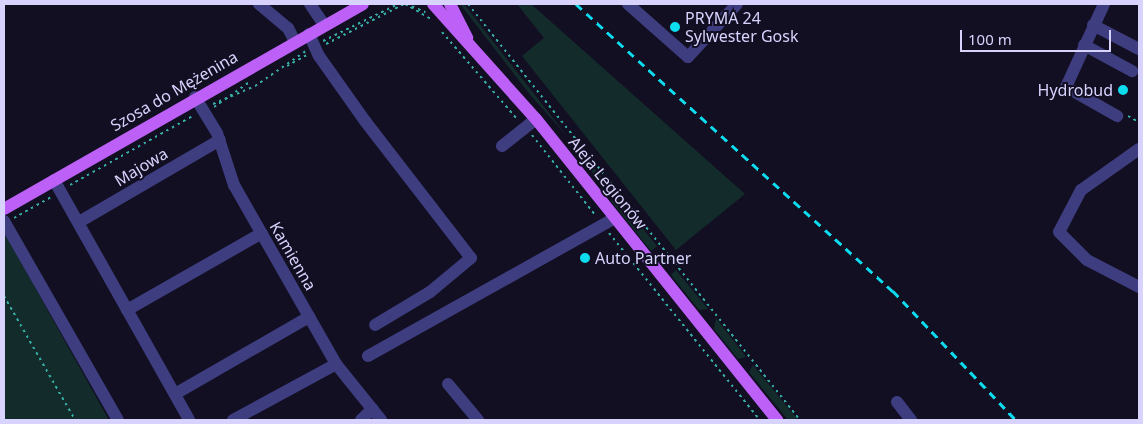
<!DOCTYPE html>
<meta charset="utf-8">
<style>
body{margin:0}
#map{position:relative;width:1143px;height:424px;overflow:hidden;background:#120f23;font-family:"Noto Sans",sans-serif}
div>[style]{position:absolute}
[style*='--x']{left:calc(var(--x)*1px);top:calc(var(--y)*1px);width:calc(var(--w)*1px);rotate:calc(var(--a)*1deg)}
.green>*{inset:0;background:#132c2b}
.path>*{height:2px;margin-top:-1px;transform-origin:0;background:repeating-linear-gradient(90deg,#35afa6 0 2.5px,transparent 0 6.5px)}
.minor>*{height:12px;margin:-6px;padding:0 6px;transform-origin:6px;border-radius:6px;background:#3e3d7f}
.major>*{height:12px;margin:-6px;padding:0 6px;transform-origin:6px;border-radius:6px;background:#bd60f7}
.rail>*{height:3px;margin-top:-1.5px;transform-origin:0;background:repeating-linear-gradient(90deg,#0ddcef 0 8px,transparent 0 14px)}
.dots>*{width:14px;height:14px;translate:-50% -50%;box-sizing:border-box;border:2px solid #120f23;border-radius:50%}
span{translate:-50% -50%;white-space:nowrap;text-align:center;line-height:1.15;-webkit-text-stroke:4px #120f23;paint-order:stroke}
.poi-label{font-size:16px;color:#d7d3fd}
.left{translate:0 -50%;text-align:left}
.right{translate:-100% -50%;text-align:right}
.street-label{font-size:16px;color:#d7d3fd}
.frame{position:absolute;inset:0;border:5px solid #d7d3fd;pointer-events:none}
.scale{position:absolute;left:960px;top:30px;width:151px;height:22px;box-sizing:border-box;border:2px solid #d7d3fd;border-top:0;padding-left:6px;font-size:15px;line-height:18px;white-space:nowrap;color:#d7d3fd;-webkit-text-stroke:4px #120f23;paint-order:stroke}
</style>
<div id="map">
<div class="green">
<div style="clip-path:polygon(460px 4px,464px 4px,567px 136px,531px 96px)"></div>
<div style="clip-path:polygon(517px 4px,531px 4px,745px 194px,676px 250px,522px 56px,544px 38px)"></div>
<div style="clip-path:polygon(591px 164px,613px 192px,607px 196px,588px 166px)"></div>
<div style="clip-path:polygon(618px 198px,657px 246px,651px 251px,611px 201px)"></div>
<div style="clip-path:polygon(5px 234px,109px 420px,4px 420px)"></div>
<div style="clip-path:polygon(676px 270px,708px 309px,699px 310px,671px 275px)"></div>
<div style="clip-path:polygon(716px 318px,746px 357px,738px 359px,714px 329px)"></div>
<div style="clip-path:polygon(753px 365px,798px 420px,788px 420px,749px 372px)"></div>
</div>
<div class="path">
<div style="--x:405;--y:4;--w:30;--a:30"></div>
<div style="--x:406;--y:4;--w:21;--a:23"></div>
<div style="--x:468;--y:4;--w:532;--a:51.41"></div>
<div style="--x:442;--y:32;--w:115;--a:49.2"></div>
<div style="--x:323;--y:41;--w:84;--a:-26.3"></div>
<div style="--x:326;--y:44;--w:88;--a:-27.1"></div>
<div style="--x:287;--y:66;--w:23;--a:-29"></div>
<div style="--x:213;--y:104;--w:46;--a:-23.2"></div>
<div style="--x:255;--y:86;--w:62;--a:-34.5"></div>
<div style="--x:214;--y:107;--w:45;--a:-35.1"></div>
<div style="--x:1128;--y:116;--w:13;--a:29"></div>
<div style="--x:532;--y:135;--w:103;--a:51.7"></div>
<div style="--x:70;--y:185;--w:142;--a:-29.4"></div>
<div style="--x:14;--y:218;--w:43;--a:-29.6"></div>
<div style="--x:609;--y:233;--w:240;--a:51.1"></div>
<div style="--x:4;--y:296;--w:143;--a:60.2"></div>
</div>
<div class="minor">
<div style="--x:259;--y:4;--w:38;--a:40"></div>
<div style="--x:288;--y:28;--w:16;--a:63"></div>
<div style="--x:310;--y:4;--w:25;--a:56"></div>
<div style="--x:628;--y:4;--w:80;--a:41.5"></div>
<div style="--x:688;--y:57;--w:72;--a:-47.2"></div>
<div style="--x:1104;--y:4;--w:91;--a:114.6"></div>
<div style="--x:1066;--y:87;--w:59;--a:29.6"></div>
<div style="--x:1093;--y:25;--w:52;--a:27.6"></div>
<div style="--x:309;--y:34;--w:24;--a:66"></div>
<div style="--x:319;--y:56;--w:80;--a:54.7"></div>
<div style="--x:365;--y:121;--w:173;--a:52.3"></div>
<div style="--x:471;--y:258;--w:53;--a:140.3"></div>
<div style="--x:430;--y:292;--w:64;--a:149"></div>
<div style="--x:1084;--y:45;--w:55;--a:28.4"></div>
<div style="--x:195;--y:97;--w:42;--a:58.6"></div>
<div style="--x:217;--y:133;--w:55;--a:71.9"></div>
<div style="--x:234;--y:185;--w:206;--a:60.3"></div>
<div style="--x:336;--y:364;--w:72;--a:51.2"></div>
<div style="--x:502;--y:146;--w:43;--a:-38.5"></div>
<div style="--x:1139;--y:149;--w:71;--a:144.7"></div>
<div style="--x:1081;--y:190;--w:47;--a:117.6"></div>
<div style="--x:1059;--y:232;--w:40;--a:45"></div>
<div style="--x:1087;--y:260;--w:59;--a:27.4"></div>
<div style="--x:54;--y:180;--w:275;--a:60.6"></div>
<div style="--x:4;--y:221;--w:229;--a:60.2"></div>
<div style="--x:79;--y:222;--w:163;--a:-30.2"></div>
<div style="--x:127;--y:310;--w:155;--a:-29.7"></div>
<div style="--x:368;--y:356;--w:283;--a:-29.2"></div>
<div style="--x:448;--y:384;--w:47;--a:50.2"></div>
<div style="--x:175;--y:394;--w:155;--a:-29.9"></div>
<div style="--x:897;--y:402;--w:23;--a:52"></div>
<div style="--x:233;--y:420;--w:117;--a:-28.5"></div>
<div style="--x:361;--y:420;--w:16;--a:-45"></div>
</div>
<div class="major">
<div style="--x:433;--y:4;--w:154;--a:48.2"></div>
<div style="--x:536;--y:119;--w:386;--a:51.3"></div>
<div style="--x:450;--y:4;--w:38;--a:63"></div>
<div style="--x:4;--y:209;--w:413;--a:-29.7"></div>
</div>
<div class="rail">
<div style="--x:576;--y:4;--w:428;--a:42.2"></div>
<div style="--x:893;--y:291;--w:178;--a:46.4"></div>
</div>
<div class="dots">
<div style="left:675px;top:27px;background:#0ddcef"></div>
<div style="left:1123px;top:90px;background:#0ddcef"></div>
<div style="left:585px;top:258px;background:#0ddcef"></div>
</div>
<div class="poi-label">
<span class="left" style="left:685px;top:27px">PRYMA 24<br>Sylwester Gosk</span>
<span class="right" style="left:1113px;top:90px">Hydrobud</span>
<span class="left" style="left:595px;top:258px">Auto Partner</span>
</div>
<div class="street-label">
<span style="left:174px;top:91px;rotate:-30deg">Szosa do Mężenina</span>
<span style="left:141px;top:167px;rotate:-31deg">Majowa</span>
<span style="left:608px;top:183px;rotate:51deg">Aleja Legionów</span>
<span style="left:293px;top:256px;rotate:60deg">Kamienna</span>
</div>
<div class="frame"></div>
<div class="scale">100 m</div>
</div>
